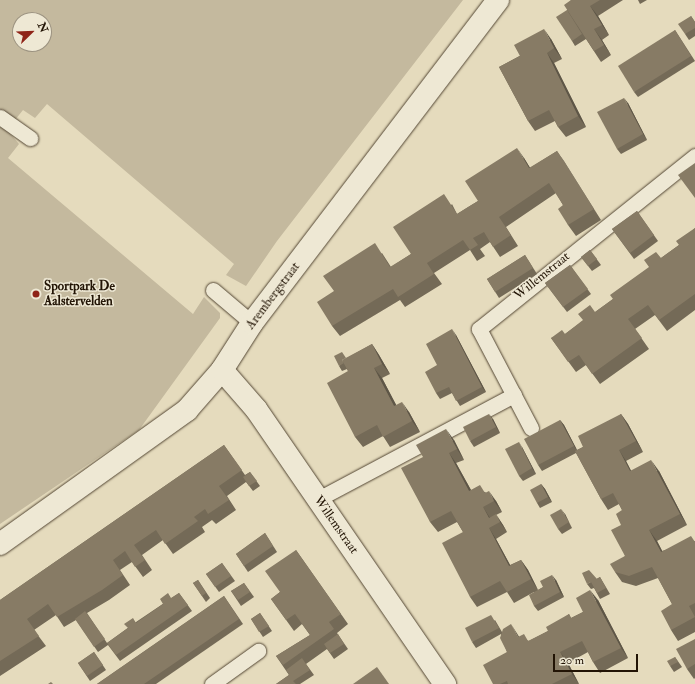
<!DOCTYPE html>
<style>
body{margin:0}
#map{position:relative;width:695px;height:684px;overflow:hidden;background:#e5dbbd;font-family:"IM FELL Double Pica",serif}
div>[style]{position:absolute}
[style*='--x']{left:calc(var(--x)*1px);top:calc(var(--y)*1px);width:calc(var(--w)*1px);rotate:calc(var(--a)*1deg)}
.green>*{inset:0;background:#c4b99e}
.roads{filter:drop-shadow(0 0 1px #534633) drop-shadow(0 0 1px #534633)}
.service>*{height:15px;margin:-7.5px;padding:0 7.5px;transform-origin:7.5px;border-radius:7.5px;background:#eee8d4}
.minor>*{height:22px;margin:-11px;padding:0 11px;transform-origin:11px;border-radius:11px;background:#eee8d4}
.wall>*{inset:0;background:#746a57}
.shaded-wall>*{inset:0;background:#5e5647}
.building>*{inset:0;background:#877b65}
.dots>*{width:11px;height:11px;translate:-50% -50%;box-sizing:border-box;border:2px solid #eee8d4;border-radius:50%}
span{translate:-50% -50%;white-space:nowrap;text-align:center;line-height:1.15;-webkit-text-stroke:3px #eee8d4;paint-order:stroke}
.street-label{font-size:13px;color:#221405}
.poi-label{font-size:13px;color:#221405;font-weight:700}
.left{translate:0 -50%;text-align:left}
.north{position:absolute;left:12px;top:12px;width:40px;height:40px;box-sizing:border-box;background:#eee8d4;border:1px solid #9c9381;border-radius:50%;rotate:67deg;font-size:11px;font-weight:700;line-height:16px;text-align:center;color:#221405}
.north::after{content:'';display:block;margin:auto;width:14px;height:18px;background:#8f2418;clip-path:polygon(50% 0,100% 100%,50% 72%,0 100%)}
.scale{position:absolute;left:553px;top:654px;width:85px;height:18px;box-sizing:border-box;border:2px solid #221405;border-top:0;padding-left:5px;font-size:12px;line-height:14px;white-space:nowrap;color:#221405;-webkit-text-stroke:3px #eee8d4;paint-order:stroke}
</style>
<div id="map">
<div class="green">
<div style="clip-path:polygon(evenodd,0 0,463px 0,277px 241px,246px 286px,226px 275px,234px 264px,47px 104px,35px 118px,23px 110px,7px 130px,19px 144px,8px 158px,193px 314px,204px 297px,220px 313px,220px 318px,139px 430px,0 524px,0 0,20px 20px,44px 20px,44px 44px,20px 44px,20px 20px)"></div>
</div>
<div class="roads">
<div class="service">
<div style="--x:0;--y:117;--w:37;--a:35"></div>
<div style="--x:213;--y:290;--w:51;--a:40.2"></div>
<div style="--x:531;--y:428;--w:112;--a:-117.7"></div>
<div style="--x:479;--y:329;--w:277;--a:-38.7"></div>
<div style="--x:318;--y:499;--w:222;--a:-28"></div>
<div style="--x:212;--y:684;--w:57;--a:-35.7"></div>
</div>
<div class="minor">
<div style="--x:222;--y:370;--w:52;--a:48.9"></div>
<div style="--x:256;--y:409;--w:334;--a:55.5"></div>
<div style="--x:0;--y:544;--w:230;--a:-35.6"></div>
<div style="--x:187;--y:410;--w:53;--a:-48.8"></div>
<div style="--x:222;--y:370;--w:56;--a:-57.4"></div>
<div style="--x:252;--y:323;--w:406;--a:-52.7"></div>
</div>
</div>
<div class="wall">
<div style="clip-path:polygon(571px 0,623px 0,598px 16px,609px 35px,602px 40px,611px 55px,601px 62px,586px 39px,575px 46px,572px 41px,567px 10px)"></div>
<div style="clip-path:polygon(638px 0,647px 0,640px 4px)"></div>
<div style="clip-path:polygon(691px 16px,695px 22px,695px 36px,689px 40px,685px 34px)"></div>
<div style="clip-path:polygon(675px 30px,695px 61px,638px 97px,634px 92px)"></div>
<div style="clip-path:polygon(551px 39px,562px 59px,554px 63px,586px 127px,566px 137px,558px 127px,555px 121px,535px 131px,528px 121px,499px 67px)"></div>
<div style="clip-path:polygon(628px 103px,647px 140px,621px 154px,617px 149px)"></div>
<div style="clip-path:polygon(557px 151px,601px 220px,576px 236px,568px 225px,563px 205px,556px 193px,506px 227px,518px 246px,500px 257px,490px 242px,480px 249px,485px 256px,477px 261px,470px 250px,434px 273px,442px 284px,405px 307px,400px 300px,340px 336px,332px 326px,334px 291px,382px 253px,391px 267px,411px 254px,452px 204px,457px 214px,478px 201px,524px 158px,530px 168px)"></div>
<div style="clip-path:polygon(637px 211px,658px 241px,634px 259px,612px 229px)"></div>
<div style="clip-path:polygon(695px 228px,695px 310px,667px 331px,655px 315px,635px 329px,649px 349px,600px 384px,586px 365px,576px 372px,551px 338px,565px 334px,613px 299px,661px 258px,679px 245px)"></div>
<div style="clip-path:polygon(590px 250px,601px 265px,592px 271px,581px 257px)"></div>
<div style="clip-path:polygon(525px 255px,537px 274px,499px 298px,487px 279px)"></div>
<div style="clip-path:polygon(570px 265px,591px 294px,567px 312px,545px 283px)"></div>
<div style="clip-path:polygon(456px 335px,486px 392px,460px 406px,452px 393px,440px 399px,436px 393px,437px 365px)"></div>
<div style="clip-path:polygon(372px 344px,379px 355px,390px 374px,382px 378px,396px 405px,409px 412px,420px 432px,390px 447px,383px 436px,363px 447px,355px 437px,348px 371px,347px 369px,342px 371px,339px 366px,347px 358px)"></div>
<div style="clip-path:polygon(621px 414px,628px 424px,643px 452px,626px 461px,631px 471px,659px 471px,687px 525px,657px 541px,662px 551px,695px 541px,695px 632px,678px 641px,671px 630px,672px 604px,658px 578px,636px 586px,622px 582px,615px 572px,625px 556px,621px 525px,622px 510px,619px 504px,608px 510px,601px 499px,576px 453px,542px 471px,538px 465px,560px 420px,564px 425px,577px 450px,583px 447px)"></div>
<div style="clip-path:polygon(493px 419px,500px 433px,474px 447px,470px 441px)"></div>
<div style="clip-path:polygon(454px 440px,464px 460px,456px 463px,471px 490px,485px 492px,496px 501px,502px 512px,496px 515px,503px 525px,507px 532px,496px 539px,510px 565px,521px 560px,528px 570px,538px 590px,556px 580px,564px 597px,538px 611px,534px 606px,534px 592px,514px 603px,507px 592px,477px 607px,470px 597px,463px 532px,457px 522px,438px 532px,430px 522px,423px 457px)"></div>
<div style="clip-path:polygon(224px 445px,245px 475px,250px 472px,260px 486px,253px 491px,246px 482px,227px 496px,236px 510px,216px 524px,212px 520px,202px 527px,205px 532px,173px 554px,163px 540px,142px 555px,152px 570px,143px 577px,132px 562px,120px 570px,130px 585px,109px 600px,87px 613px,107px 643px,136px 622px,179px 593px,192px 611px,120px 661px,108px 645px,98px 652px,76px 620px,64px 627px,56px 615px,34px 630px,46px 646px,0 676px,0 600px)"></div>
<div style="clip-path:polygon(522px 447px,536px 474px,523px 481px,519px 476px)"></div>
<div style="clip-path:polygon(541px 484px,545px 489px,552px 502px,540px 508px,537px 503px)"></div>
<div style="clip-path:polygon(565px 514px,572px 528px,562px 534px,558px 529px)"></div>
<div style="clip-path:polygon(265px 533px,277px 552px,248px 572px,236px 554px)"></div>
<div style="clip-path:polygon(296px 550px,348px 624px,337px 633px,348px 649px,334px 659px,327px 649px,306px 664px,314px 675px,300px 684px,276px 684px,289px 675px,276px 656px,310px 635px,302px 624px,294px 631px,271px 599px,280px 592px)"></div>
<div style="clip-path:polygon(222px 563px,235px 581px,219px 592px,206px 574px)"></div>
<div style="clip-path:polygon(600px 577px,610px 594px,600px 599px,594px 588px,591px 589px,587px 584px)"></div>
<div style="clip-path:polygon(198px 580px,210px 598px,206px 602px,193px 583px)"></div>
<div style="clip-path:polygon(244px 583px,254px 597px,241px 606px,231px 591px)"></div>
<div style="clip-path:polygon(224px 596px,243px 624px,156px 684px,97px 684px)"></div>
<div style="clip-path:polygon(598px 600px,628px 658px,600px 673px,593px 662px,588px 652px,568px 663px,579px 684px,493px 684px,507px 652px,501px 634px,476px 648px,472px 642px,495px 620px,502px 632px,519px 637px,529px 641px,548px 631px,569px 614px,571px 618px,583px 612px)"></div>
<div style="clip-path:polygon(260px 613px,272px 631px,263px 637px,251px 619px)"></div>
<div style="clip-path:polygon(695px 639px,695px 678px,694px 679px,687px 669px)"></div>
<div style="clip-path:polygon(94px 652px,106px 670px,90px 681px,78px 663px)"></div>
<div style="clip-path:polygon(675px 657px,682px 667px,674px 672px,670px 666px)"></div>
</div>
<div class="shaded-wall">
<div style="clip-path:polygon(590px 6px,598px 16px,609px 35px,602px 25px)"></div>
<div style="clip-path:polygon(544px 29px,551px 39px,562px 59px,554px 48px)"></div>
<div style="clip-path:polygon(594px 29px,602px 40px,611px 55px,604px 45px)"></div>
<div style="clip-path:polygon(547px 53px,554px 63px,586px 127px,578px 116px)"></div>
<div style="clip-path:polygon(624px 98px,628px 103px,647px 140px,643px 134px)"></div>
<div style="clip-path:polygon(517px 148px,524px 158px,537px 179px,529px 168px)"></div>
<div style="clip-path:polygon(557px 151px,564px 161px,601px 220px,594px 209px)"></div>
<div style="clip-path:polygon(452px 329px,456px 335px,486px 392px,482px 387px)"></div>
<div style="clip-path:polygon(372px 344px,379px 355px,390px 374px,382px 364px)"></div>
<div style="clip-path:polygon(374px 368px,382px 378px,402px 416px,394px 406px)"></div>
<div style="clip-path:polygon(402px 402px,409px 412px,420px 432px,412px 421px)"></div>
<div style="clip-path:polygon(489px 414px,493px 419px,500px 433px,496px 427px)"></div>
<div style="clip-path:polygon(621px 414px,628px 424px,643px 452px,636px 441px)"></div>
<div style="clip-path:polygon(560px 420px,564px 425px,578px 452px,574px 446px)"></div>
<div style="clip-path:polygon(446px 429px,454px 440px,464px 460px,457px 449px)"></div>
<div style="clip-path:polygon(519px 442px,522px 447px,536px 474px,532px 468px)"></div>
<div style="clip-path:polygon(619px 450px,626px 461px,637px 482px,630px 471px)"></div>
<div style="clip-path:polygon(449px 453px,456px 463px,477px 501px,469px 491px)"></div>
<div style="clip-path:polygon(651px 460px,659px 471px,687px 525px,680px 514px)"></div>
<div style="clip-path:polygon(541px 484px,545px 489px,552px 502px,548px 497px)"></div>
<div style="clip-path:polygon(489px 491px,496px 501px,502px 512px,494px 501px)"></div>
<div style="clip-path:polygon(483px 507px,490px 518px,489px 518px)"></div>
<div style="clip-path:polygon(561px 509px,565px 514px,572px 528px,569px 522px)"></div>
<div style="clip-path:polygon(496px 514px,503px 525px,507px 532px,500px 522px)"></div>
<div style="clip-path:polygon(489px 528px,496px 539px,516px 576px,509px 566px)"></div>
<div style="clip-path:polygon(649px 530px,657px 541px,668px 562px,661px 552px)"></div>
<div style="clip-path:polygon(521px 560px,528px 570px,538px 590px,531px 579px)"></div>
<div style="clip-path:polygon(552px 575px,556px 580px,564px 597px,560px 592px)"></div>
<div style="clip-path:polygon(590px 590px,598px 600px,628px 658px,621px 648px)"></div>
<div style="clip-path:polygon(511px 624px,518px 635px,525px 648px,518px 637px)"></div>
<div style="clip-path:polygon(560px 652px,568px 663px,579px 684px,572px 674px)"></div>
</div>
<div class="building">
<div style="clip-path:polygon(571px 0,600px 0,590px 6px,602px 25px,594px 29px,604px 45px,594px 51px,564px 5px)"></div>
<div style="clip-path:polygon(567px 10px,582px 34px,572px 41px,556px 17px)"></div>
<div style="clip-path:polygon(691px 16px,695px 22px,695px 28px,685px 34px,678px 24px)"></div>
<div style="clip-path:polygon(544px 29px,554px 48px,547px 53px,578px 116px,558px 127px,549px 110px,528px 121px,499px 67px,520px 56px,514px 45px)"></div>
<div style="clip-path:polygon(675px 30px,691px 56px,634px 92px,618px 66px)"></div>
<div style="clip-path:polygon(624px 98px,643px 134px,617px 149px,597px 112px)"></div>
<div style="clip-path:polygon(517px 148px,529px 168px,557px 151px,594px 209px,568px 225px,558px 209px,563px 205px,549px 183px,499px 217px,511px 235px,493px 247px,484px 232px,473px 238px,478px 245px,470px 250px,463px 240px,427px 263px,434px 274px,398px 297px,393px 289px,332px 326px,317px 302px,334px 291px,323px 276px,375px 243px,390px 267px,411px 254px,393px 227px,444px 194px,457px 214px,468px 207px,478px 201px,465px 181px)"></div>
<div style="clip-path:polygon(695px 163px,695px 198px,678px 175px)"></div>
<div style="clip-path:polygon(637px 211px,654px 235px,630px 253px,612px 229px)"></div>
<div style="clip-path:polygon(695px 228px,695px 294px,659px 320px,648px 305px,628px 319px,642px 338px,592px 374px,579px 355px,568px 362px,551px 338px,562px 330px,565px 334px,583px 320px,578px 314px,590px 305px,595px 312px,613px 299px,610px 295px,649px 267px,644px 260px,656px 252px,661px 258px,679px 245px,676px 241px)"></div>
<div style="clip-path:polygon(590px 250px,597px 259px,588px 266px,581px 257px)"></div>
<div style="clip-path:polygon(525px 255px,533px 268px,495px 292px,487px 279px)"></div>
<div style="clip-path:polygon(570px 265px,588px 289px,563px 307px,545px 283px)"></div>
<div style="clip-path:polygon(452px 329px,482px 387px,456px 401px,449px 387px,436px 393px,425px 372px,437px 365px,426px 344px)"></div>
<div style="clip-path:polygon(372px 344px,382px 364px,374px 368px,394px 406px,402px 402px,412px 421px,383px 437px,377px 425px,355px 437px,327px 383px,348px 371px,342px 360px)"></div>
<div style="clip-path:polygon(342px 352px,346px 358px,342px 360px,344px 363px,339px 366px,334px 356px)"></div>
<div style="clip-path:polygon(489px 414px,496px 427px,470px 441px,463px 427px)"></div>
<div style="clip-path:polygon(621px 414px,636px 441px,619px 450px,630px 471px,651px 460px,680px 514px,649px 530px,661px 552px,691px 536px,695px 542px,695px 603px,689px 606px,695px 617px,671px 630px,661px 611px,672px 604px,652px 567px,629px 576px,615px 572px,610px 564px,625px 556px,611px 530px,621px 525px,616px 514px,622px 510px,613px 493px,601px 499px,575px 451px,583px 447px,578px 436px)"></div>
<div style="clip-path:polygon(560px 420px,574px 446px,538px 465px,524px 439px)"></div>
<div style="clip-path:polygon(446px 429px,457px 449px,449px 453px,469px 491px,480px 485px,485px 493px,489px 491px,494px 501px,483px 507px,489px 518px,496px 514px,500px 522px,489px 528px,509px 566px,521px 560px,531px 579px,507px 592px,500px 581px,470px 597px,442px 543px,463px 532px,451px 511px,430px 522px,401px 468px,423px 457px,416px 445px)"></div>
<div style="clip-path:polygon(519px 442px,532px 468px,519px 476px,505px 449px)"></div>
<div style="clip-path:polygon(224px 445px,242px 470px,219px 486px,229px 500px,208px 514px,205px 509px,194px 517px,198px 521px,165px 544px,156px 530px,134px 545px,145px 560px,135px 567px,125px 551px,113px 560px,123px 575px,102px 590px,57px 617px,48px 604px,27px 619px,39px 636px,0 661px,0 600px)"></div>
<div style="clip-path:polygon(250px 472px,257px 481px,249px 486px,243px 477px)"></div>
<div style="clip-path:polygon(541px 484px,548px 497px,537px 503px,530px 490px)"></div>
<div style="clip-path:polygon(561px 509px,569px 522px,558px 529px,550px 515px)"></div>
<div style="clip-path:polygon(265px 533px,273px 546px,244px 566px,236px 554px)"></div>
<div style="clip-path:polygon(296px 550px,341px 614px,329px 622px,334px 629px,283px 665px,276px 656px,310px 635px,295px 614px,286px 620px,271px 599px,280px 592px,265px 571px)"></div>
<div style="clip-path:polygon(222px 563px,231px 576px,215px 587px,206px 574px)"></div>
<div style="clip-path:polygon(589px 570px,597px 579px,600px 577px,606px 588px,597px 593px,591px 582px,587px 584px,582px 573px)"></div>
<div style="clip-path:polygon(552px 575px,560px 592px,534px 606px,529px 595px,543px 587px,540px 581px)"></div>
<div style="clip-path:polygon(198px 580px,206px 593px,202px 596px,193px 583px)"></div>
<div style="clip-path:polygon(244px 583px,250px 592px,238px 600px,231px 591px)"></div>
<div style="clip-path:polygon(590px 590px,621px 648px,593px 662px,582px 641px,560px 652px,572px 674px,552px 684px,508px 684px,507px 681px,500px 684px,493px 684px,483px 665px,507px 652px,500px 638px,503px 629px,511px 624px,518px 637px,524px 634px,528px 641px,548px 631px,546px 627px,569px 614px,571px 618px,583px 612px,576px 598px)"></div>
<div style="clip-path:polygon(168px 593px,171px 598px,179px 593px,188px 605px,116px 655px,107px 643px,128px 628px,124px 624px,133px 618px,136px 623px,163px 604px,160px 599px)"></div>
<div style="clip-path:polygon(224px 596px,239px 619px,144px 684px,97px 684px)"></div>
<div style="clip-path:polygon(85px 611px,105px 639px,94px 647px,75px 619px)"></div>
<div style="clip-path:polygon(260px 613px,269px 626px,259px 632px,251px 619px)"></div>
<div style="clip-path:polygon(491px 615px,499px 628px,472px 642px,465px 628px)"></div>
<div style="clip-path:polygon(338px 634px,344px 644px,330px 653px,324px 644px)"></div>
<div style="clip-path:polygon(695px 639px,695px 664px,687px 669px,676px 649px)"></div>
<div style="clip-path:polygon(94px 652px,103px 665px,87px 676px,78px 663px)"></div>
<div style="clip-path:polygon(675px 657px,678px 662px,670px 666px,667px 661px)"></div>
<div style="clip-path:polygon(302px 658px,310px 670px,293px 681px,296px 684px,276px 684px,289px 675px,286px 670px)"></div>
<div style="clip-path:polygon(377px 667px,389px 684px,353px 684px)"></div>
<div style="clip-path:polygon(51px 682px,53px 684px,48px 684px)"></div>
</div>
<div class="dots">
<div style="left:36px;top:294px;background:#8f2418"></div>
</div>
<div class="street-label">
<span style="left:542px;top:276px;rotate:-39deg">Willemstraat</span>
<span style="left:273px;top:296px;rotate:-53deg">Arembergstraat</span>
<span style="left:336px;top:525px;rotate:55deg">Willemstraat</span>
</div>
<div class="poi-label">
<span class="left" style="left:44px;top:294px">Sportpark De<br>Aalstervelden</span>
</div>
<div class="north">N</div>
<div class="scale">20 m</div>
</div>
